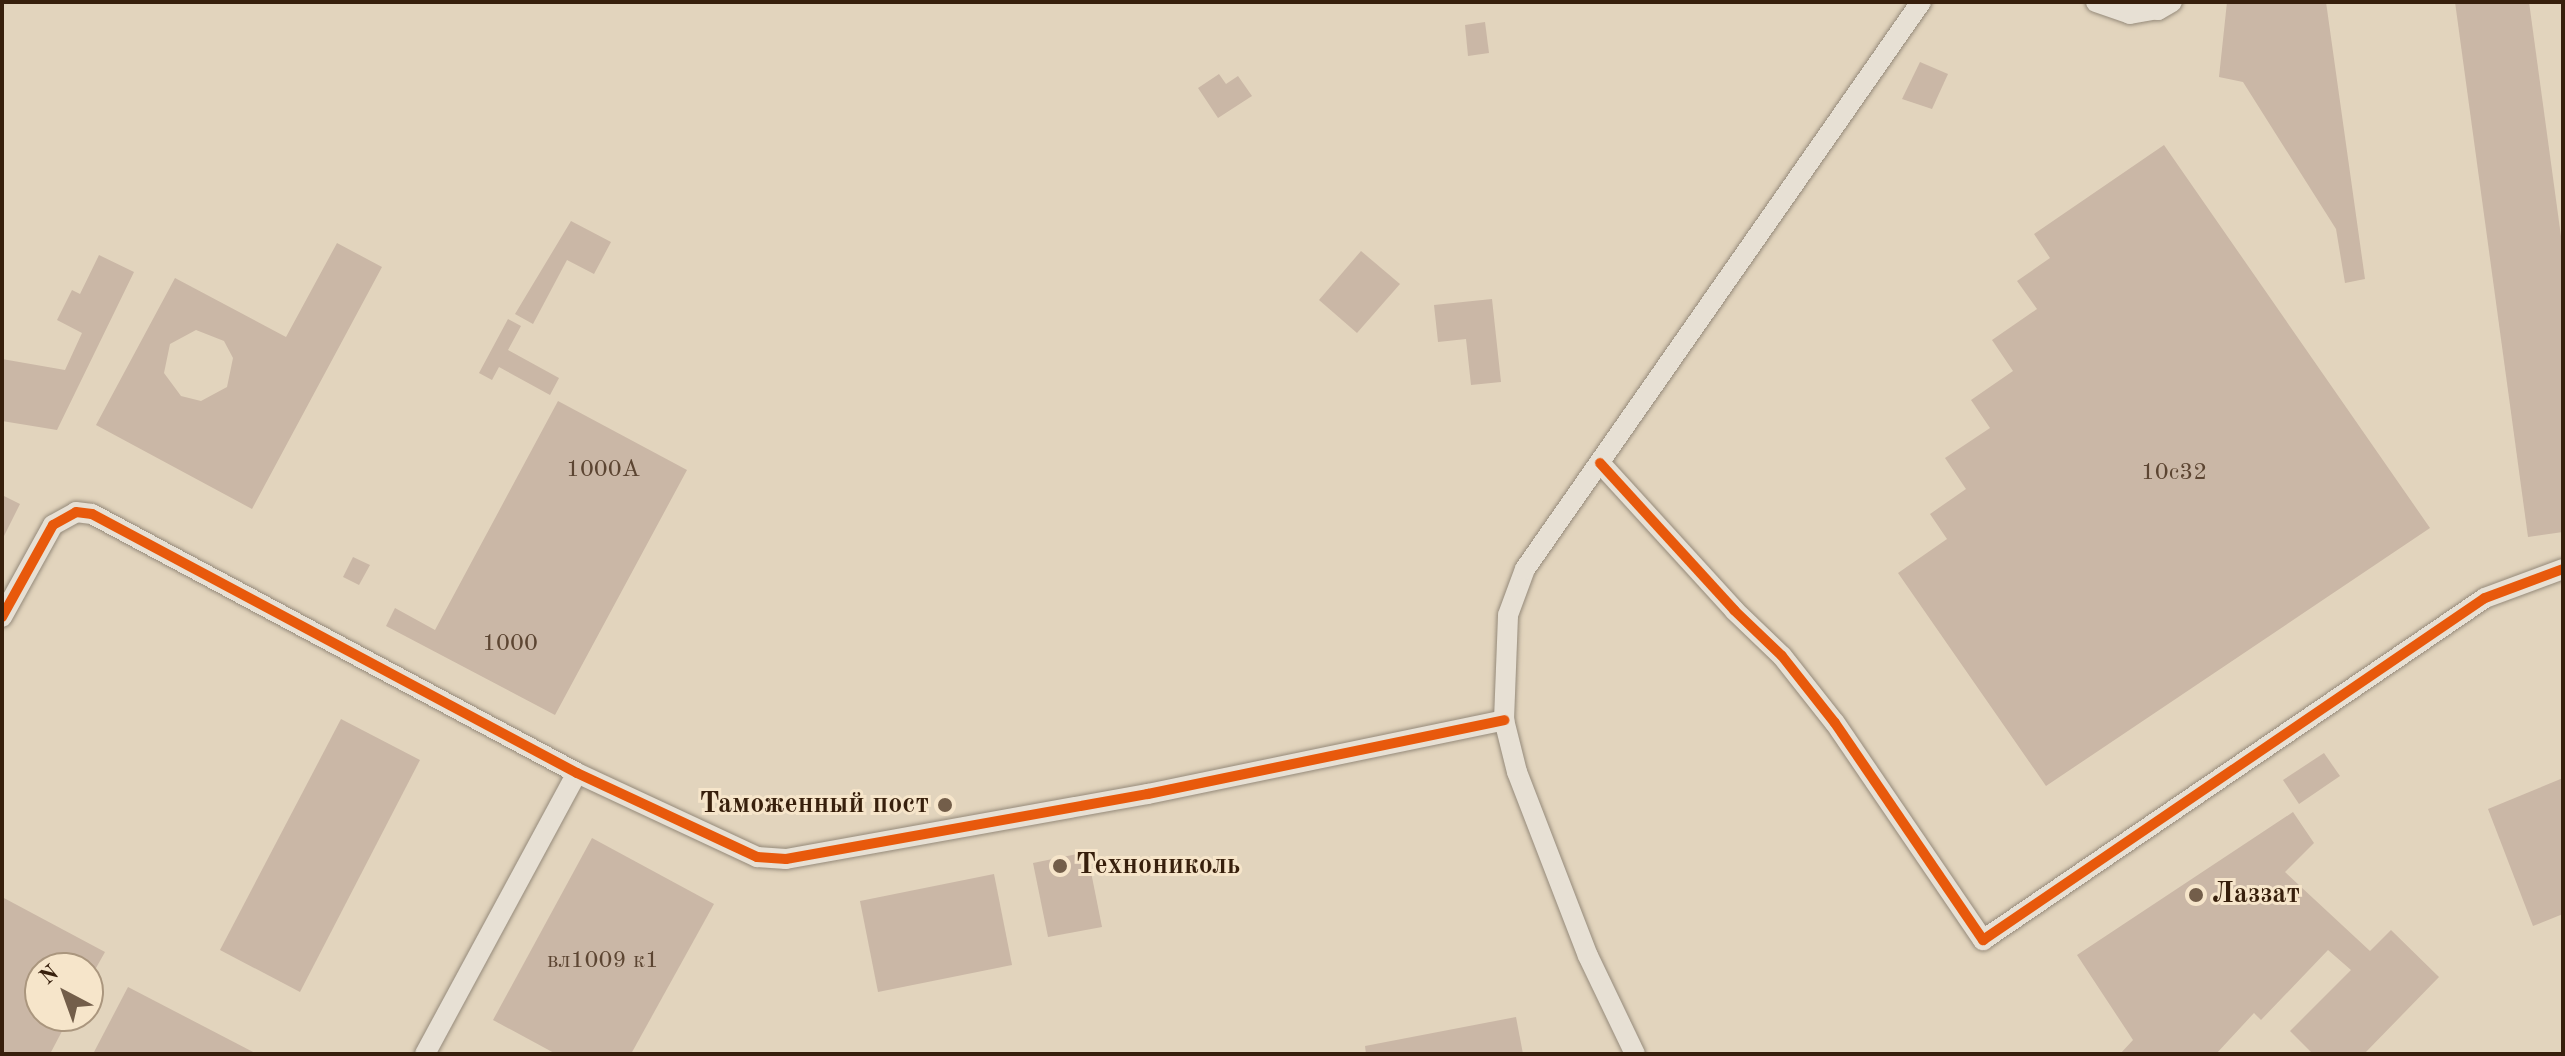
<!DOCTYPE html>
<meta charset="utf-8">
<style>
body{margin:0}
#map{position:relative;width:2565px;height:1056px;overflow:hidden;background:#e2d4bd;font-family:"Old Standard TT",serif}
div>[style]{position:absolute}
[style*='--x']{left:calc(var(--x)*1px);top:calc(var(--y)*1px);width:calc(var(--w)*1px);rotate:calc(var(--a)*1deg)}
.building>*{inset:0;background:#cab7a6}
.roads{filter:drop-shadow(0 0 2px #958a7a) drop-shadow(0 0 2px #958a7a)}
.street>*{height:20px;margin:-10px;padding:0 10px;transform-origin:10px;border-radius:10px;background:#e7e0d4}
.cycleway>*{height:10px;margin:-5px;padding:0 5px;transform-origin:5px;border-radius:5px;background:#e8590c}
.dots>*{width:22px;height:22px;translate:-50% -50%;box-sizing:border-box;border:4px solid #f6e5ca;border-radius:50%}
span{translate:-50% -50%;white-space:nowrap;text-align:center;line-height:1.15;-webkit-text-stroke:6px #f6e5ca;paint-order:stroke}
.number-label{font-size:24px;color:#5c4532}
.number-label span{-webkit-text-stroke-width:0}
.poi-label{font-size:28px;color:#371f0c;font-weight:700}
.right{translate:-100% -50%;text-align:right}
.left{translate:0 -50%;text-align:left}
.frame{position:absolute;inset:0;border:4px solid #371f0c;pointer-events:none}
.north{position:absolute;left:24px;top:952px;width:80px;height:80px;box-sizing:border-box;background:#f6e5ca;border:2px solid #aa967e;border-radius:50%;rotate:319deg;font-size:22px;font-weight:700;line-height:32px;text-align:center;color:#371f0c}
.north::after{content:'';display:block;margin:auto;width:28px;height:36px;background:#735e4a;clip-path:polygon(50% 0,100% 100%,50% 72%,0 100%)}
</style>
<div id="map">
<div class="building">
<div style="clip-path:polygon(2227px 2px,2326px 2px,2365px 279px,2345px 283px,2336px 229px,2243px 82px,2219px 77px)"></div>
<div style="clip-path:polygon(2455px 2px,2529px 2px,2563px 251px,2563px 532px,2528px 537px)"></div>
<div style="clip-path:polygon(1485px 22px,1489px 53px,1468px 56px,1465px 25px)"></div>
<div style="clip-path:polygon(1920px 62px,1948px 74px,1932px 109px,1902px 99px)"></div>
<div style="clip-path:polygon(1219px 74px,1226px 84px,1238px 76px,1252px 96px,1218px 118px,1198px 88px)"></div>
<div style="clip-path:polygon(2164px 145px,2430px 528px,2046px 786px,1898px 573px,1947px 539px,1930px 514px,1966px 489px,1945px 458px,1990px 428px,1971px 400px,2013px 371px,1992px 340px,2037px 309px,2017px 281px,2050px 258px,2034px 234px)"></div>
<div style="clip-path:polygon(571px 221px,611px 242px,594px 274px,567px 260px,533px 324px,515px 314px)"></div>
<div style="clip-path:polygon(evenodd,337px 243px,382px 267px,252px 509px,96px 425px,175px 278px,286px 337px,337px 243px,196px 330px,224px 341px,233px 358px,227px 387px,201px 401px,181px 396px,164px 373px,170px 344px,196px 330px)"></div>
<div style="clip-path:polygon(1361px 251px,1400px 284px,1357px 333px,1319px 300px)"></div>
<div style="clip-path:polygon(99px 255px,134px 272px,57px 430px,2px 421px,2px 359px,65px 370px,82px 333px,57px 320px,72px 290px,80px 294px)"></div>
<div style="clip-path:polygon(1492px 299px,1501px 382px,1471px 385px,1466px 339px,1438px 342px,1434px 305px)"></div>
<div style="clip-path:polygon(508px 319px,521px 326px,508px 350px,559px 378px,550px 395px,499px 367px,492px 380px,479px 373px)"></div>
<div style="clip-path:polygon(558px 401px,687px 470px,555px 715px,386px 626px,395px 608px,435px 630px)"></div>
<div style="clip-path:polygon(2px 495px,20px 504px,2px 540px)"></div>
<div style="clip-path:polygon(353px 557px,370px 565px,359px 585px,343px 577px)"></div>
<div style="clip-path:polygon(341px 719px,420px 760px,300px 992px,220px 950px)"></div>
<div style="clip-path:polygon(2324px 753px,2340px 776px,2299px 804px,2283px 780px)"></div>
<div style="clip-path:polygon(2563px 778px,2563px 914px,2533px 926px,2488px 809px)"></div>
<div style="clip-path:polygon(2293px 812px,2314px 843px,2285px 872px,2370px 951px,2391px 930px,2439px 977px,2364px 1054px,2313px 1054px,2290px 1031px,2351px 970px,2328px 950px,2261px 1020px,2254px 1013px,2216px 1054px,2120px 1054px,2133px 1040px,2077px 955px)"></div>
<div style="clip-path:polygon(592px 838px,714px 904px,631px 1054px,556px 1054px,493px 1020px)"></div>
<div style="clip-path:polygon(1087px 852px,1102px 927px,1048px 937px,1033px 863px)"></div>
<div style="clip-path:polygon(994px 874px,1012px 965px,878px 992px,860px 901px)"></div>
<div style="clip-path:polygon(2px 897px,105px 952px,96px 968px,40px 968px,40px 1016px,70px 1016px,50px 1054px,2px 1054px)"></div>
<div style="clip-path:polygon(128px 987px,257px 1054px,93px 1054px)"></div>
<div style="clip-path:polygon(1516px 1017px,1523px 1054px,1366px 1054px,1365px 1046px)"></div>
</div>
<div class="roads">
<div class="street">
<div style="--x:2096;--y:2;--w:36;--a:19"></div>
<div style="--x:2130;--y:14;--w:23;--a:-10"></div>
<div style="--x:2140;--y:8;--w:18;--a:6"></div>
<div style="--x:2158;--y:10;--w:16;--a:-30"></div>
<div style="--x:1600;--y:463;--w:199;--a:47.6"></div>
<div style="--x:1734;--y:610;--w:66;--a:43.8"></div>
<div style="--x:1782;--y:656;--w:85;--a:51.7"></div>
<div style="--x:1835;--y:723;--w:263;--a:55.7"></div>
<div style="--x:1983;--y:940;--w:607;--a:-34.27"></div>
<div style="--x:2485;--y:598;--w:83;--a:-20.4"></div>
<div style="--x:2;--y:617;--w:105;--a:-61"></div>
<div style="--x:53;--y:525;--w:26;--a:-29"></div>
<div style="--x:76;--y:512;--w:16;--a:7"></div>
<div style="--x:92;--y:514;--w:550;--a:28.1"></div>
<div style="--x:577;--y:773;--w:199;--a:25"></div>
<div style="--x:757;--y:857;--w:29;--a:4"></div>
<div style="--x:786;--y:859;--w:368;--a:-10.2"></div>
<div style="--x:1148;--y:794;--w:364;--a:-11.7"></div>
<div style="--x:425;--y:1054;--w:319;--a:-61.6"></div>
<div style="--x:1635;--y:1054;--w:109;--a:-115.6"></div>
<div style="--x:1588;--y:956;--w:197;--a:-111.1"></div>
<div style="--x:1517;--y:772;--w:54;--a:-104"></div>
<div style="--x:1504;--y:720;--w:105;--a:-87.8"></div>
<div style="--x:1508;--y:615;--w:49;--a:-69.7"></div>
<div style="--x:1525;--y:569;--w:692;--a:-55.07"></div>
</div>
</div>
<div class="cycleway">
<div style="--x:1600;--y:463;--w:199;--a:47.6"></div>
<div style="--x:1734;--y:610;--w:66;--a:43.8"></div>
<div style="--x:1782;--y:656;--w:85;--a:51.7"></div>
<div style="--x:1835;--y:723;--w:263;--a:55.7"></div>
<div style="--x:1983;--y:940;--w:607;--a:-34.27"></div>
<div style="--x:2485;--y:598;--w:83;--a:-20.4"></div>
<div style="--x:2;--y:617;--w:105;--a:-61"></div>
<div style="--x:53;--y:525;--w:26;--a:-29"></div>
<div style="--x:76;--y:512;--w:16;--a:7"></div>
<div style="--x:92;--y:514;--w:550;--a:28.1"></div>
<div style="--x:577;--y:773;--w:199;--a:25"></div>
<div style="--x:757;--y:857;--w:29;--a:4"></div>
<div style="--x:786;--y:859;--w:368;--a:-10.2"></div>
<div style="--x:1148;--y:794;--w:364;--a:-11.7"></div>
</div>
<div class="dots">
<div style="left:945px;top:805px;background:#735e4a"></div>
<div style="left:1060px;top:866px;background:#735e4a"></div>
<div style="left:2196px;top:895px;background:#735e4a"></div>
</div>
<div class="number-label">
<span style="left:603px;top:471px">1000А</span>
<span style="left:2174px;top:474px">10с32</span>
<span style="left:510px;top:645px">1000</span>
<span style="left:603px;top:962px">вл1009 к1</span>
</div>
<div class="poi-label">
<span class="right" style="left:929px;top:805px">Таможенный пост</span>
<span class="left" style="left:1076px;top:866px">Технониколь</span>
<span class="left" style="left:2212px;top:895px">Лаззат</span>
</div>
<div class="frame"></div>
<div class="north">N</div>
</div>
